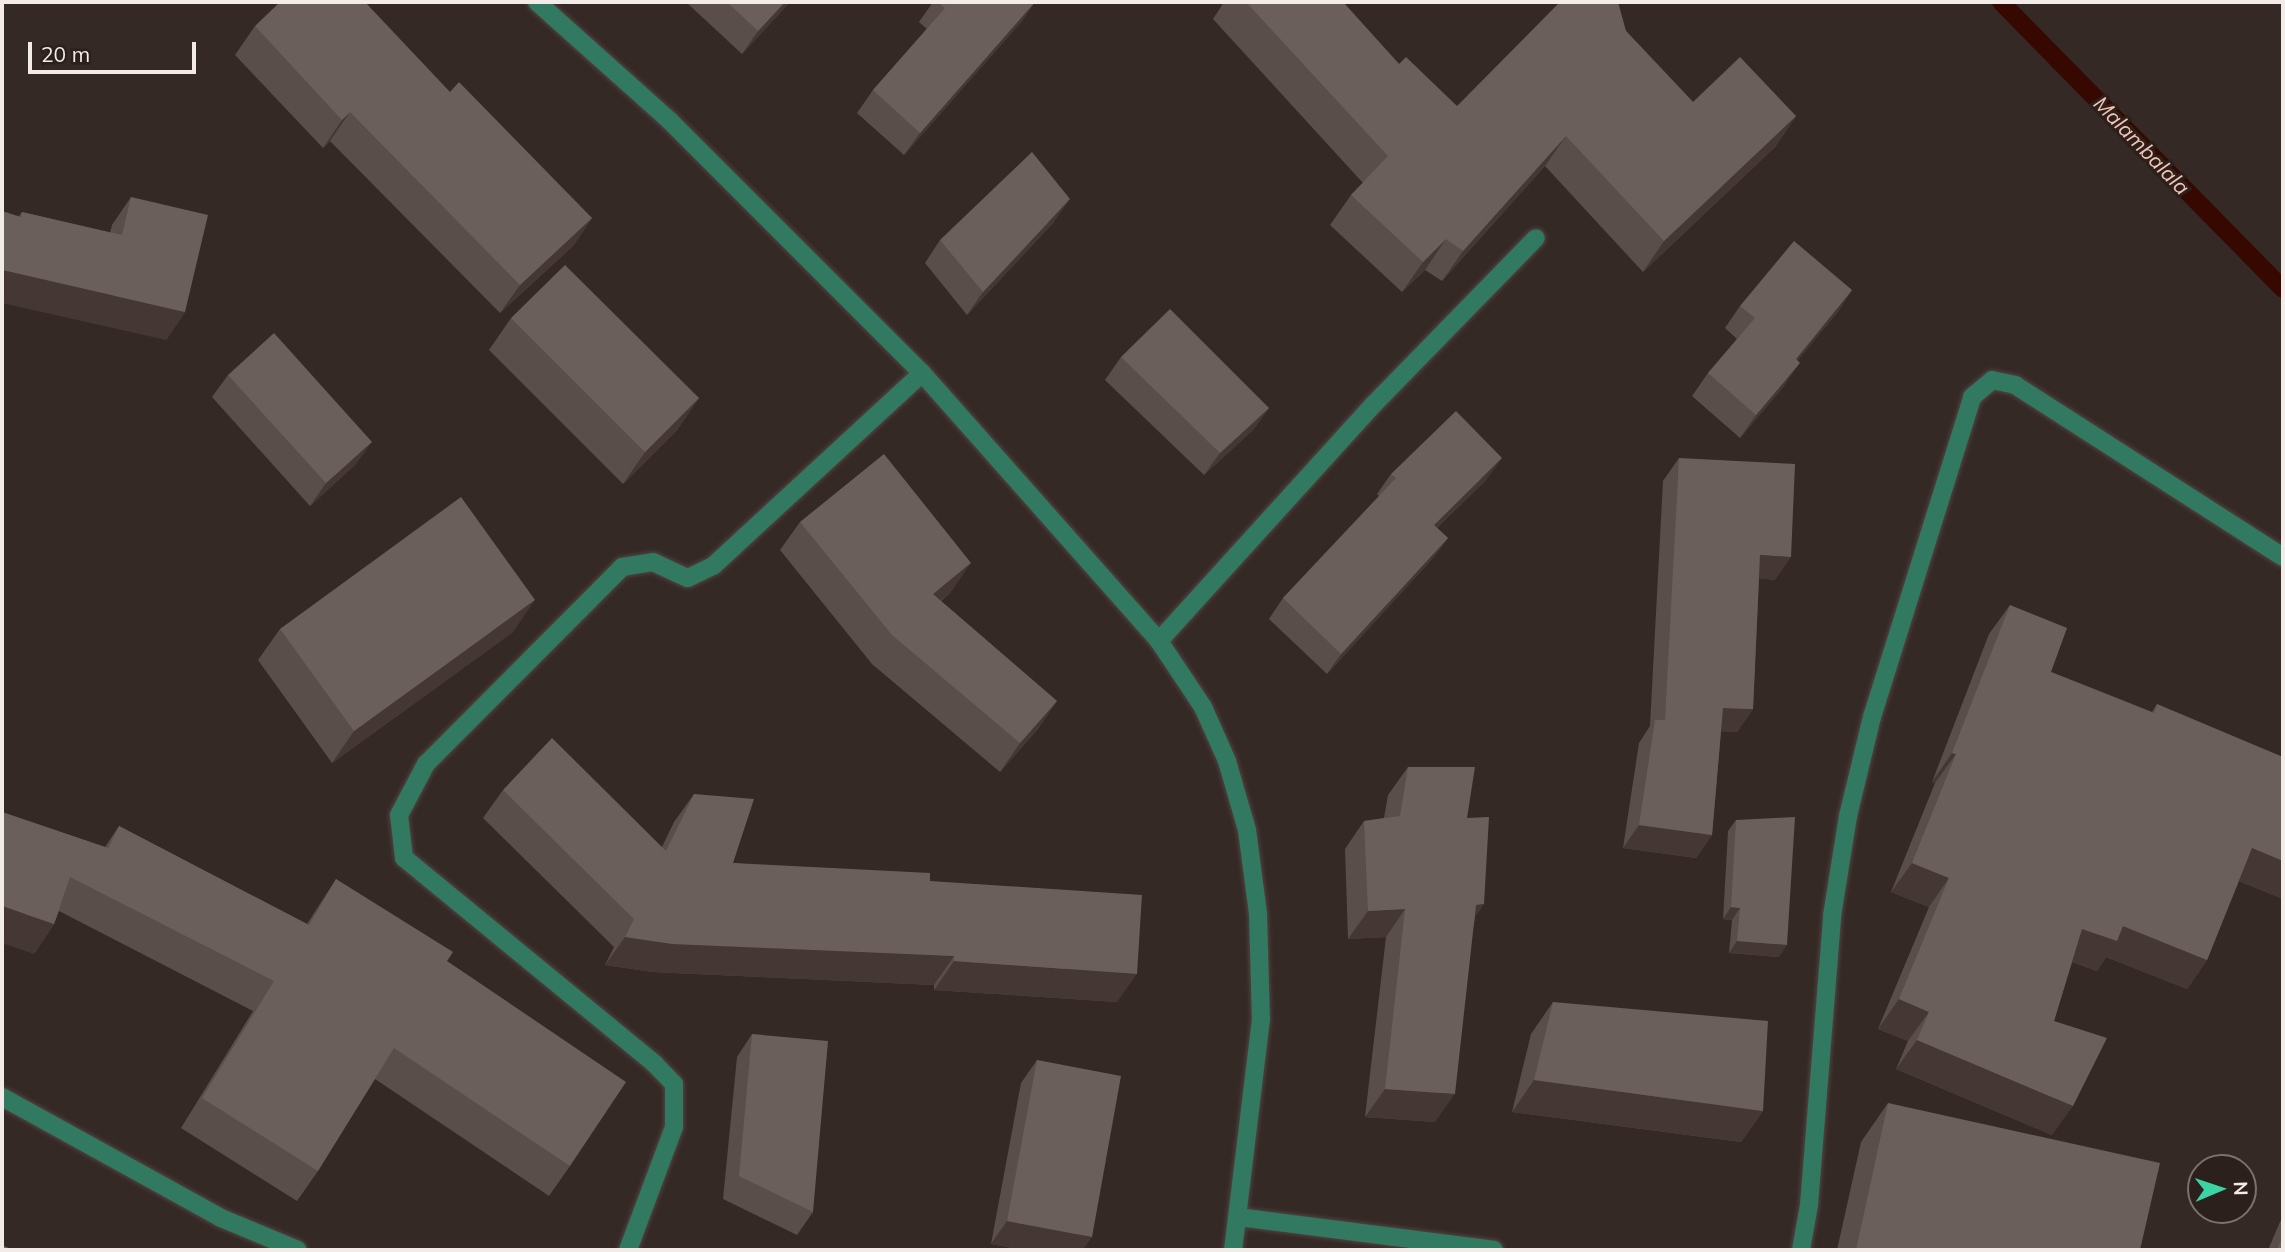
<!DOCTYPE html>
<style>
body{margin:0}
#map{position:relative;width:2285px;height:1252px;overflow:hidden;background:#352926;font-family:Mulish,sans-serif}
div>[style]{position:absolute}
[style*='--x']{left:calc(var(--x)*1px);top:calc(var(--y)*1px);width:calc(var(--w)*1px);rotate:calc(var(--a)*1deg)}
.stream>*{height:18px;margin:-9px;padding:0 9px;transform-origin:9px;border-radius:9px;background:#360800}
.roads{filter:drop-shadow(0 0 2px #504441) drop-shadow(0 0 2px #504441)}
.minor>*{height:18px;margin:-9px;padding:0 9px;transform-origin:9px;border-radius:9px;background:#317960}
.wall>*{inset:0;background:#5a4e4a}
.shaded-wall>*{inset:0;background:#453834}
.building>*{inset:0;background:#6b5f5b}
span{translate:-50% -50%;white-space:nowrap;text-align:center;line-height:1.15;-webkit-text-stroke:6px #2b201c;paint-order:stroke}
.water-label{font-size:21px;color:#f7c4b4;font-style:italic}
.frame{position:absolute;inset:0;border:4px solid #f3ebe8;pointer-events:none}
.north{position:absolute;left:2187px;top:1154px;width:70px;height:70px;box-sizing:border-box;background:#2b201c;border:2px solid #7b716e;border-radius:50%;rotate:88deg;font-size:19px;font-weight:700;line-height:28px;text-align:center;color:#f3ebe8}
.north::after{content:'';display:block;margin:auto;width:24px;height:32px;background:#3cd4a4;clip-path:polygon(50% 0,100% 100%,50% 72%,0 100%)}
.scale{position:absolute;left:28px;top:42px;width:168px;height:32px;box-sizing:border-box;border:4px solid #f3ebe8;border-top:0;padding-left:9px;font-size:21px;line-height:24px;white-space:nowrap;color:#f3ebe8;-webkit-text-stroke:5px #2b201c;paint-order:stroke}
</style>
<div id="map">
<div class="stream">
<div style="--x:2001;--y:2;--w:402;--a:45.5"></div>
</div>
<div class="roads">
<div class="minor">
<div style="--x:537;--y:2;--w:178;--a:41.8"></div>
<div style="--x:670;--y:121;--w:356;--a:45"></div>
<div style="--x:922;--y:373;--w:358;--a:48.5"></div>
<div style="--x:1159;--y:641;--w:79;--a:56.3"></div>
<div style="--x:1203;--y:707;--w:59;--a:66"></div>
<div style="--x:1227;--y:761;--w:72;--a:73.8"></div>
<div style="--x:1247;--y:830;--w:85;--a:82.5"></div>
<div style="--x:1258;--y:914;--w:105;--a:88.4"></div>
<div style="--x:1261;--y:1019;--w:233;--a:96.9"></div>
<div style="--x:1159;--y:641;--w:319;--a:-47.8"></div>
<div style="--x:1373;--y:405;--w:233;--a:-45.7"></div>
<div style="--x:2;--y:1097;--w:250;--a:28.9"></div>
<div style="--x:221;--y:1218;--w:83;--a:22.6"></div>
<div style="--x:1238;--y:1217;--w:258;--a:7.3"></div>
<div style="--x:628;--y:1250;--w:131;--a:-69.5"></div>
<div style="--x:674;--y:1127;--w:43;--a:-90"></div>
<div style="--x:674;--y:1084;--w:28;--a:-134"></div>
<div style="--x:655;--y:1064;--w:325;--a:-140.6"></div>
<div style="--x:404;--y:858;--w:43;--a:-96.6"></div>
<div style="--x:399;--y:815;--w:58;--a:-62.1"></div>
<div style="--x:426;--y:764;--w:278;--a:-45.1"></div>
<div style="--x:622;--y:567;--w:31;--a:-9"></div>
<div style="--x:653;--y:562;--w:38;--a:25"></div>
<div style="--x:688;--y:578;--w:28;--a:-26"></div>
<div style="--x:713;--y:566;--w:284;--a:-42.7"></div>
<div style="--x:1801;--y:1250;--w:46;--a:-79.9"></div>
<div style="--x:1809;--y:1205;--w:290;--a:-85.4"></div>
<div style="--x:1832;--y:916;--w:101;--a:-80.9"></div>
<div style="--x:1848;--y:816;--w:102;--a:-76.4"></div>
<div style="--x:1872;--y:717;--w:335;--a:-72.6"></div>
<div style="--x:1972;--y:397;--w:26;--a:-40"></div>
<div style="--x:1992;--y:380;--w:24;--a:12"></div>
<div style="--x:2015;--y:385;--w:318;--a:32.7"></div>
</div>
</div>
<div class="wall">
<div style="clip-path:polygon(686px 2px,790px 2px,742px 54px)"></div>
<div style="clip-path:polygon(933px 2px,1035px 2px,1022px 21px,904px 155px,857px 113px,873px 90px,927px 29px,919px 22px)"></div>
<div style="clip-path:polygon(1224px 2px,1343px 2px,1399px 64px,1457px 106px,1626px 31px,1693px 102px,1796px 116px,1775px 147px,1643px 272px,1545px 166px,1442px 281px,1425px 270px,1402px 292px,1330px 225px,1351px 195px,1363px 183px,1213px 19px)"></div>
<div style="clip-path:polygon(255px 26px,450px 92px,592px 218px,573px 246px,500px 313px,330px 141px,323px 148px,235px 55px)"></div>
<div style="clip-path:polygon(131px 197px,185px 312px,166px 340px,19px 216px,22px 212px,110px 233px,112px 225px)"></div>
<div style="clip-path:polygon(1054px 222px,967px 315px,925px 263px,940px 240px)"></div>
<div style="clip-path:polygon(1852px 290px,1837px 313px,1797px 360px,1784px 386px,1740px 438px,1692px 396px,1708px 373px,1737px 339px,1725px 328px,1740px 306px)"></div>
<div style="clip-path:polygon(511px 318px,699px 398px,677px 430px,623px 484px,489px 350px)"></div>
<div style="clip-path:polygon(1121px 357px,1269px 408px,1253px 430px,1204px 475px,1105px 380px)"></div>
<div style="clip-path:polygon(228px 375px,356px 464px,310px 506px,212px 397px)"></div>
<div style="clip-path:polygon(1679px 458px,1775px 580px,1759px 578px,1753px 709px,1737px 732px,1721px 731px,1712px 835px,1696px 858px,1623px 848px,1639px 743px,1650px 726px,1663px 481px)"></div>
<div style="clip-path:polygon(1391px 474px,1487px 479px,1437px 528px,1448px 538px,1433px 558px,1327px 674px,1269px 619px,1283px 598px,1379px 496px,1377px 494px)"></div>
<div style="clip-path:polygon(800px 522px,951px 592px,941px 601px,1057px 701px,1037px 730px,1000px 772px,872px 664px,780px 550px)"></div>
<div style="clip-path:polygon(2010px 605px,2051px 672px,2152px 712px,2157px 704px,2283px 899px,2239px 881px,2207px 960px,2187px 989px,2106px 957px,2097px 971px,2072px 962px,2054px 1021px,2052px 1135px,1896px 1069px,1908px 1041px,1878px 1029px,1929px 907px,1891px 892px,1935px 783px,1932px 782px,1989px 634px)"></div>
<div style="clip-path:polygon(280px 629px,513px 632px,332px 763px,258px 660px)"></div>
<div style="clip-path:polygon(1408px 767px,1467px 818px,1475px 918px,1435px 1122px,1365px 1117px,1386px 937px,1348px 939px,1345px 849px,1364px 821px,1384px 818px,1388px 795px)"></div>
<div style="clip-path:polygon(503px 790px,662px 847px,674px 822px,694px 794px,733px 863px,930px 881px,1117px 1002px,934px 990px,934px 985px,653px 972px,605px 965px,614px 947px,483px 818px)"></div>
<div style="clip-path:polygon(2px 812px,105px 847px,119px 826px,307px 924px,336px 879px,447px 961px,570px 1166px,549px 1196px,375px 1079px,318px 1171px,297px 1201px,181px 1128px,253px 1011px,59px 911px,54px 924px,34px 954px)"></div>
<div style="clip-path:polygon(1736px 820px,1779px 957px,1729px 953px,1732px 920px,1723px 919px,1728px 831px)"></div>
<div style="clip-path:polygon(1553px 1002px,1763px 1111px,1741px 1142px,1512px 1112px,1531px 1034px)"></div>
<div style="clip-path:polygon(752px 1034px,813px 1212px,797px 1235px,723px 1199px,737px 1057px)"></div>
<div style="clip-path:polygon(1037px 1060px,1083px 1250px,1023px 1250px,991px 1244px,1021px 1083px)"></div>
<div style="clip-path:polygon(1888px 1103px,2140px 1250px,1837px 1250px,1861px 1142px)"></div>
<div style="clip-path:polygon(2283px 1215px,2283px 1250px,2268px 1250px)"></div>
</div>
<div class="shaded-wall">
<div style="clip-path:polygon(785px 2px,790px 2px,742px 54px,758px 31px)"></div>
<div style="clip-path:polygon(1035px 2px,1022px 21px,904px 155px,920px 133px)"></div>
<div style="clip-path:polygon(350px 112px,330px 141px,323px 148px,342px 120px)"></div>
<div style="clip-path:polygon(1796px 116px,1775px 147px,1643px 272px,1664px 241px)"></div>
<div style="clip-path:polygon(1566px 136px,1545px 166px,1442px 281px,1463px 251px)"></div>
<div style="clip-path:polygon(1070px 199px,1054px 222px,967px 315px,983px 292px)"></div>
<div style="clip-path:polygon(592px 218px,573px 246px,500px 313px,520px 285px)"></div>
<div style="clip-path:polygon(1446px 239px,1425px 270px,1402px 292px,1423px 262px)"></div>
<div style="clip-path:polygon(2px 270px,185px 312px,166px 340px,2px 303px)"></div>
<div style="clip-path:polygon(1852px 290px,1837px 313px,1780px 382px,1796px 359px)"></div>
<div style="clip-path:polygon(1800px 363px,1784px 386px,1740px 438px,1756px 415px)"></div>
<div style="clip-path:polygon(699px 398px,677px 430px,623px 484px,645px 452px)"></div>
<div style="clip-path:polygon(1269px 408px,1253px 430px,1204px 475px,1220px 453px)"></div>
<div style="clip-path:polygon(372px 442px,356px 464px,310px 506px,326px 483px)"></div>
<div style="clip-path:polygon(1502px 458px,1487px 479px,1420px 545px,1434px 525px)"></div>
<div style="clip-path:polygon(1448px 538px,1433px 558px,1327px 674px,1341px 654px)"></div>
<div style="clip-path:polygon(1760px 555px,1791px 557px,1775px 580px,1744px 577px)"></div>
<div style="clip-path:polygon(971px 563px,951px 592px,913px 623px,933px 594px)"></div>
<div style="clip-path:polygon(535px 600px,513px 632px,332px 763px,354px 731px)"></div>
<div style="clip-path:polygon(1057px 701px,1037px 730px,1000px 772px,1020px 743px)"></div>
<div style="clip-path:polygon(1723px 708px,1753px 709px,1737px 732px,1707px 731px)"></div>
<div style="clip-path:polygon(1952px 753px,1956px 754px,1935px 783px,1932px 782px)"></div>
<div style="clip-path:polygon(1639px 825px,1712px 835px,1696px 858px,1623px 848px)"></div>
<div style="clip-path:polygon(2252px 848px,2283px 861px,2283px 899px,2232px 878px)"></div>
<div style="clip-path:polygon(1912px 863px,1949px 878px,1929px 907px,1891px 892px)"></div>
<div style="clip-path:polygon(1484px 904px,1465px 932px,1476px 905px)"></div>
<div style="clip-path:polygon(2px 906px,54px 924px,34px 954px,2px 943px)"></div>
<div style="clip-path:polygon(1731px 907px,1740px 908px,1732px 920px,1723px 919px)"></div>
<div style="clip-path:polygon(1405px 909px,1386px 937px,1348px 939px,1368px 911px)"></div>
<div style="clip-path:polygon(2123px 926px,2207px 960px,2187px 989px,2106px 957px,2097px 971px,2062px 958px,2082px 929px)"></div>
<div style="clip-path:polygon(625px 937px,954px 956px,934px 985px,653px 972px,605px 965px)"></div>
<div style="clip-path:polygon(1737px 941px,1787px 945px,1779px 957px,1729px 953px)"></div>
<div style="clip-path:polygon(954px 961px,1137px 974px,1117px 1002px,934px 990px)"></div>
<div style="clip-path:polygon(1899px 999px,1929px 1012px,1908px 1041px,1878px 1029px)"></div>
<div style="clip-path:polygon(1917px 1040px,2073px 1106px,2052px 1135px,1896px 1069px)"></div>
<div style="clip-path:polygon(1534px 1080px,1763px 1111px,1741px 1142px,1512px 1112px)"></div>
<div style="clip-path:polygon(1385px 1089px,1455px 1094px,1435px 1122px,1365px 1117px)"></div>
<div style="clip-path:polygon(1007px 1221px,1092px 1237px,1083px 1250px,1023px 1250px,991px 1244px)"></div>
</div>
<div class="building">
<div style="clip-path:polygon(280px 2px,365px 2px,450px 92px,459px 82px,592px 218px,520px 285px,350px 112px,342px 120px,255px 26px)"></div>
<div style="clip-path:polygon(727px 2px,785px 2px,758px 31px)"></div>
<div style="clip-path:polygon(938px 2px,1035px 2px,920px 133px,873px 90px,945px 8px)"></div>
<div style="clip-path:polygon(1246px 2px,1343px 2px,1399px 64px,1406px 57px,1457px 106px,1560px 2px,1618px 2px,1626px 31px,1693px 102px,1740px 57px,1796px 116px,1664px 241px,1566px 136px,1463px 251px,1446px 239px,1423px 262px,1351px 195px,1388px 156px)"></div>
<div style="clip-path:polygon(1032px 152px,1070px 199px,983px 292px,940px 240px)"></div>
<div style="clip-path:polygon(131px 197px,208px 215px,185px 312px,2px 270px,2px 211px,21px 217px,22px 212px,122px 235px)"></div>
<div style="clip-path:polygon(1794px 241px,1852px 290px,1796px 359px,1800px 363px,1756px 415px,1708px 373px,1755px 318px,1740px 306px)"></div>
<div style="clip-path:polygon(565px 265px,699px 398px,645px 452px,511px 318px)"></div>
<div style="clip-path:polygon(1170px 309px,1269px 408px,1220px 453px,1121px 357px)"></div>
<div style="clip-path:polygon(274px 333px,372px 442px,326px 483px,228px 375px)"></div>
<div style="clip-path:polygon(1456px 411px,1502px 458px,1434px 525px,1448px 538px,1341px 654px,1283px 598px,1396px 478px,1391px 474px)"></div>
<div style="clip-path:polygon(884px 454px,971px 563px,933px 594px,1057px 701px,1020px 743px,892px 635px,800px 522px)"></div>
<div style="clip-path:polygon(1679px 458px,1795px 464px,1791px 557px,1760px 555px,1753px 709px,1723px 708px,1712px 835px,1639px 825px,1655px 720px,1665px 720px)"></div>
<div style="clip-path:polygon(461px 497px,535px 600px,354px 731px,280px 629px)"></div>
<div style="clip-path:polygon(2010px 605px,2067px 628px,2051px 672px,2154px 713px,2157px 704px,2283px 757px,2283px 861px,2252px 848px,2207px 960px,2123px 926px,2117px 941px,2082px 929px,2054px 1021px,2107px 1038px,2073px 1106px,1917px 1040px,1929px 1012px,1899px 999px,1949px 878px,1912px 863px,1956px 754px,1952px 753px)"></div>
<div style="clip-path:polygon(552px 738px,666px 851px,694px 794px,754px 799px,733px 863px,930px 873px,930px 881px,1142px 895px,1137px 974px,954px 961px,954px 956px,672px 944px,625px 937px,634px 919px,503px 790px)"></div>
<div style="clip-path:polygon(1408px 767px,1475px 767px,1467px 818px,1489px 817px,1484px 904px,1476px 905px,1455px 1094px,1385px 1089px,1405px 909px,1368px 911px,1364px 821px,1400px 816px)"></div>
<div style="clip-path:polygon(2px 812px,108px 848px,119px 826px,309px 925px,336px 879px,453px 952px,447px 961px,626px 1082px,570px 1166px,394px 1048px,318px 1171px,202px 1098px,274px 981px,70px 877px,54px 924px,2px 906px)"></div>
<div style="clip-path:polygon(1795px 817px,1787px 945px,1737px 941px,1740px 908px,1731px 907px,1736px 820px)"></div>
<div style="clip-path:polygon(1553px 1002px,1768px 1021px,1763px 1111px,1534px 1080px)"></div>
<div style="clip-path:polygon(752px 1034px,828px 1041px,813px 1212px,739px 1176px)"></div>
<div style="clip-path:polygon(1037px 1060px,1121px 1076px,1092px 1237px,1007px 1221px)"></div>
<div style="clip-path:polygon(1888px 1103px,2160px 1163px,2140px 1250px,1856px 1250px)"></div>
<div style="clip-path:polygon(2283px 1235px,2283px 1250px,2277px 1250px)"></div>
<div style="clip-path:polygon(2px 1245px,13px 1250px,2px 1250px)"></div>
</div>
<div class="water-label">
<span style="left:2142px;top:145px;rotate:46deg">Malambalala</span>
</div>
<div class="frame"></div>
<div class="north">N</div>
<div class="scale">20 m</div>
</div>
